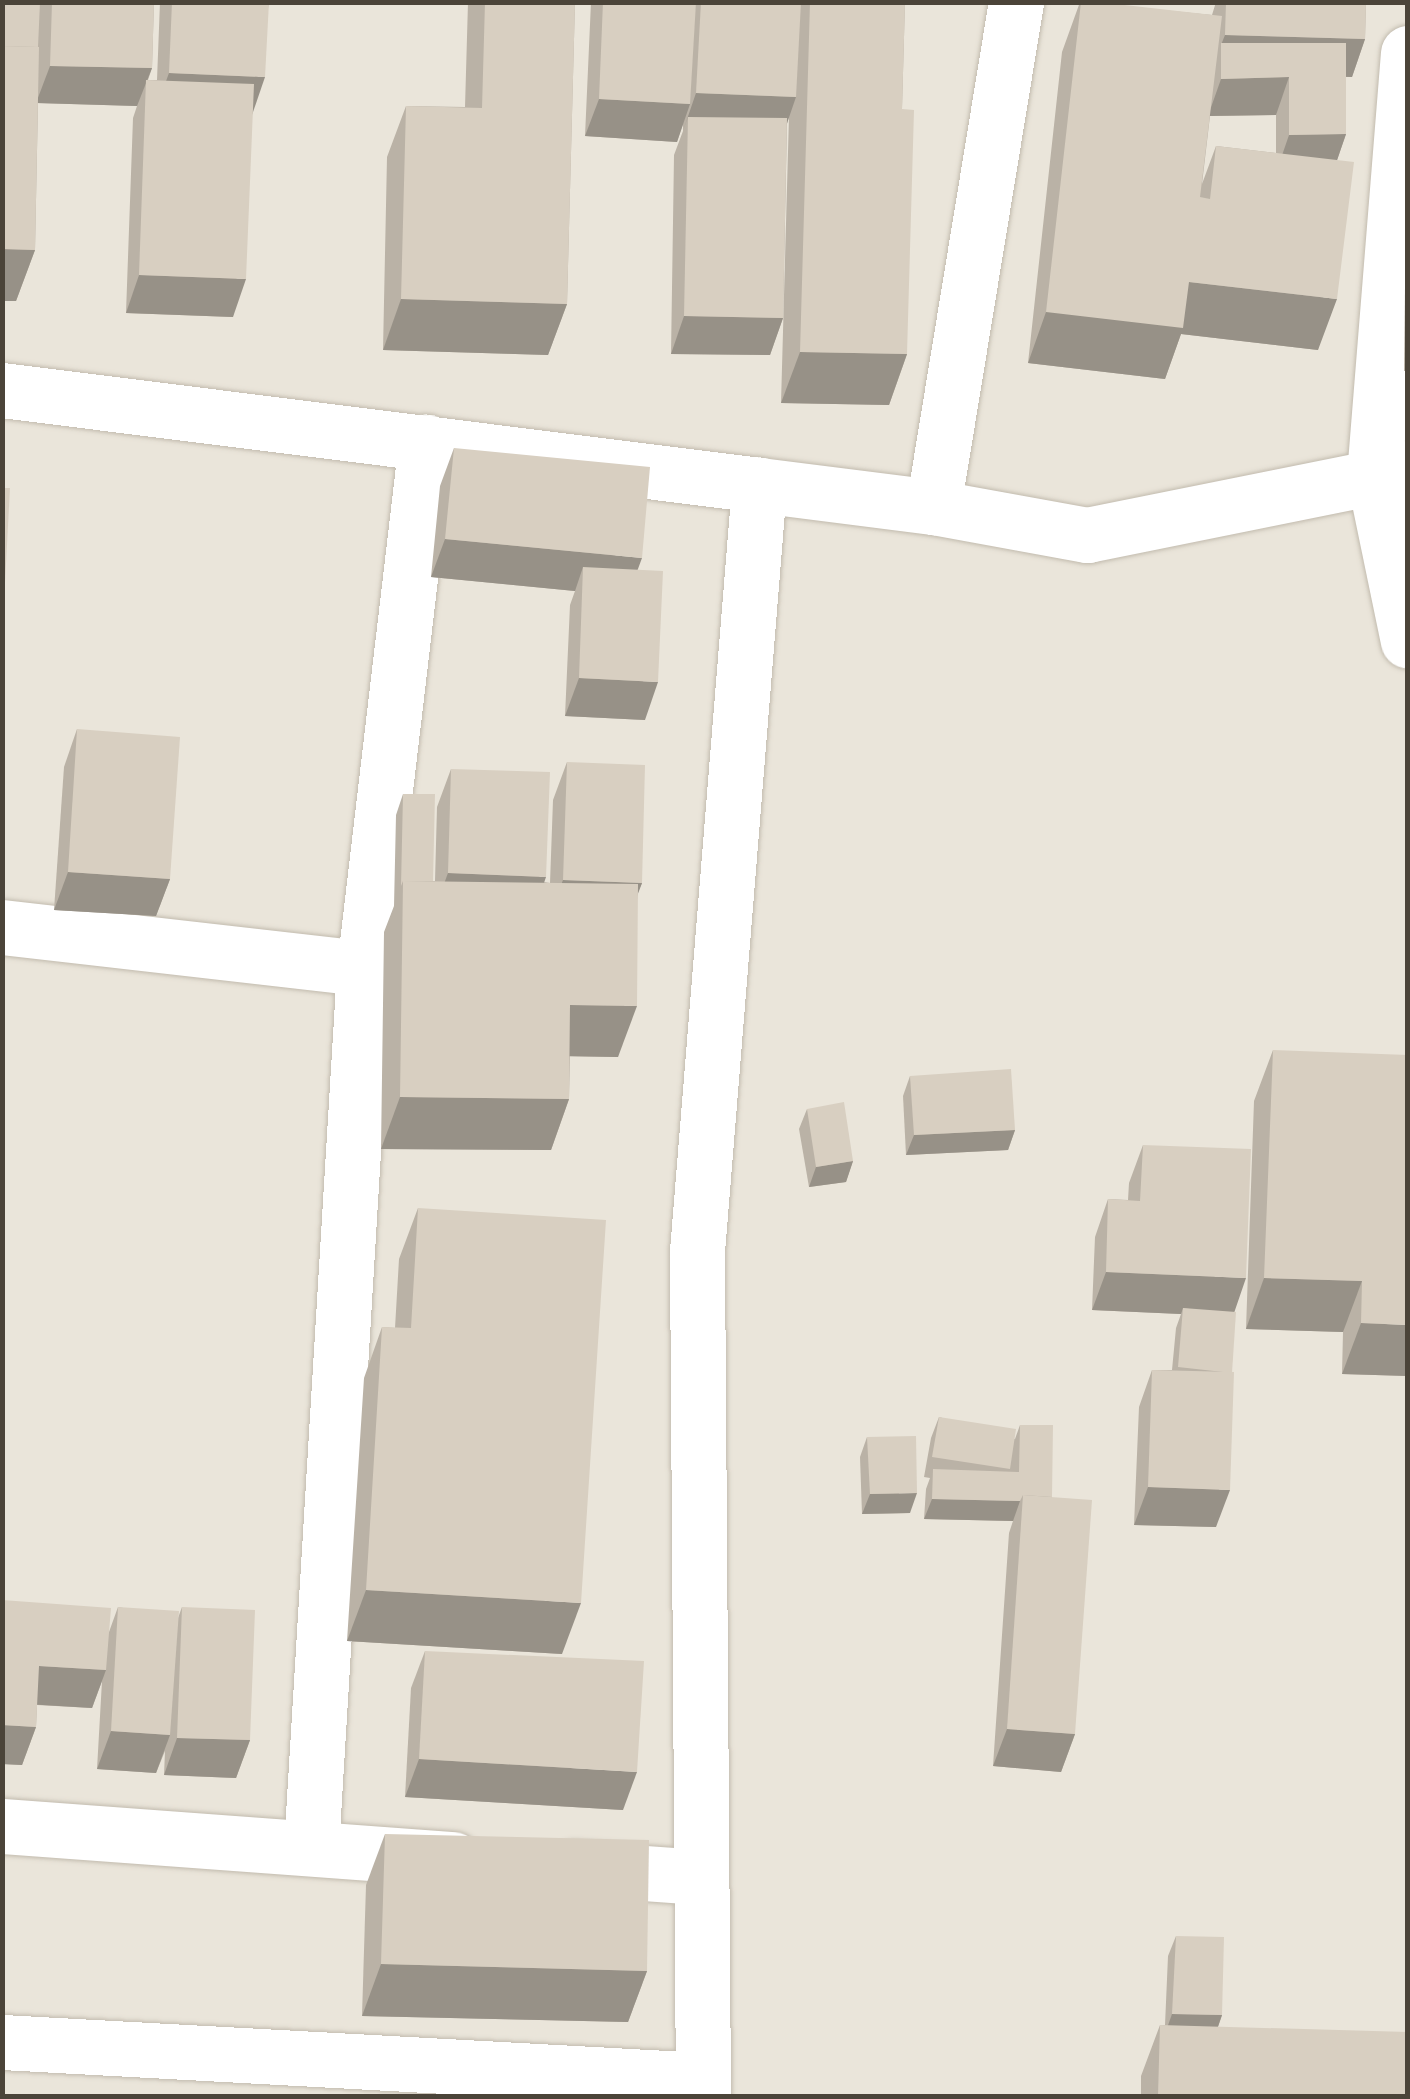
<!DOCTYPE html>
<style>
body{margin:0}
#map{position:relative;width:1410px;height:2099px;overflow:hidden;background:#f6f3ec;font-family:"Noto Sans",sans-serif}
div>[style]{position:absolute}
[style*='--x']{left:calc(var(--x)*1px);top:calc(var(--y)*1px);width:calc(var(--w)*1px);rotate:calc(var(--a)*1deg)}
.residential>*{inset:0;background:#eae5da}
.roads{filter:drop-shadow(0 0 2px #c2bbae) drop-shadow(0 0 2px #c2bbae)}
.minor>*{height:55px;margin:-27.5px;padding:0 27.5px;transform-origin:27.5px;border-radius:27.5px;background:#fff}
.tertiary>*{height:55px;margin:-27.5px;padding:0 27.5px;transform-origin:27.5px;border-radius:27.5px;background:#fff}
.wall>*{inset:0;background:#bab2a6}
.shaded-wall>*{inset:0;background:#979187}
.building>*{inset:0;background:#d8cfc1}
span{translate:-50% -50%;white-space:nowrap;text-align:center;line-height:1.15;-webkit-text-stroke:8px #fff;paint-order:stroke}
.frame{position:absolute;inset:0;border:5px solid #4b4439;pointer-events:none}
</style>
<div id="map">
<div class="residential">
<div style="clip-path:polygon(3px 3px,1407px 3px,1407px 2096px,3px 2096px)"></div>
</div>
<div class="roads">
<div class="minor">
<div style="--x:1408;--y:53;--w:425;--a:94.6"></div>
<div style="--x:1374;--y:477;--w:35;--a:-15"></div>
<div style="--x:2;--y:390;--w:763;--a:7.15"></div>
<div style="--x:933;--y:507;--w:157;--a:10.3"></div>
<div style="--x:1087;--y:535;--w:293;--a:-11.4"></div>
<div style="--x:1374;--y:477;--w:167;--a:78.3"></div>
<div style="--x:2;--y:927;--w:364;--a:6.5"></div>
<div style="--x:2;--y:1826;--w:452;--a:4.2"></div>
<div style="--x:311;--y:1848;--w:882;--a:-86.55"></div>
<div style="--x:364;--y:968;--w:530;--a:-83.28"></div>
<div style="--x:574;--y:1868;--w:127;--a:4.1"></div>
<div style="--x:2;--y:2042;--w:702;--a:3.1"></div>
</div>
<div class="tertiary">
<div style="--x:703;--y:2096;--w:845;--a:-90.41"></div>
<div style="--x:697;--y:1251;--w:769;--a:-85.37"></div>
<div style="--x:759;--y:485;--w:175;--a:7.2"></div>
<div style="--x:933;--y:507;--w:512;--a:-80.67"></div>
</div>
</div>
<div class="wall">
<div style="clip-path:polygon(2px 2px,154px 2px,152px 68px,148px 80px,157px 80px,160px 2px,269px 2px,252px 113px,233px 317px,126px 313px,133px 118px,137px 106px,38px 103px,35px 250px,16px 301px,2px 301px)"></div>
<div style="clip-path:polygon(468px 2px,575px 2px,567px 304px,548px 355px,383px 350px,387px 157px,406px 106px,465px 107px)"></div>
<div style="clip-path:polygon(591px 2px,905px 2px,902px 109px,907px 354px,889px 405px,781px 403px,789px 116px,787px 124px,783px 318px,770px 355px,671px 354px,674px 155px,683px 131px,683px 124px,677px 142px,585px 136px)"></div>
<div style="clip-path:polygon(evenodd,1080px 2px,1212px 15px,1216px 2px,1366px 2px,1365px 39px,1352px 77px,1346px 77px,1346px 134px,1337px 160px,1318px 350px,1181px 334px,1165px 379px,1028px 363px,1062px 52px,1080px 2px,1276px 115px,1276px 153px,1216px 146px,1202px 184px,1210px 116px,1276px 115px)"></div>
<div style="clip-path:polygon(1408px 281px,1408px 371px,1404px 371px,1405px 287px)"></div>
<div style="clip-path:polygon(454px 448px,637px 570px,645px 720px,565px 716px,570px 605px,575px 591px,431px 577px,440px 486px)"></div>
<div style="clip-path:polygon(77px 729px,170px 879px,156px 916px,54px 910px,64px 767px)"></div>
<div style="clip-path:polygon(567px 762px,642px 883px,638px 892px,618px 1057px,570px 1056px,569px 1099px,551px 1150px,381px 1149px,384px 932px,394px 906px,396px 815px,403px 794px,433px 881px,435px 881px,437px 807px,451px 769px,544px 882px,550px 883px,553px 800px)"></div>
<div style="clip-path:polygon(1273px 1050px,1408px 1376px,1342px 1374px,1343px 1332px,1246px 1329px,1254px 1101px)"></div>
<div style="clip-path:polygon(910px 1076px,1015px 1130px,1008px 1150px,906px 1155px,903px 1096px)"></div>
<div style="clip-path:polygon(807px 1109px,853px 1161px,846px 1182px,809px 1187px,799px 1129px)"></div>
<div style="clip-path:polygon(1143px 1145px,1234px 1312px,1216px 1527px,1134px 1525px,1139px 1407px,1152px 1370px,1172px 1370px,1176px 1328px,1181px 1314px,1092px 1310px,1095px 1237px,1108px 1199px,1128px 1200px,1129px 1183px)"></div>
<div style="clip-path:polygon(418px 1208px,562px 1654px,347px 1641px,364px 1378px,382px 1327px,395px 1328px,399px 1259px)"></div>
<div style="clip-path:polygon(939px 1417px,1015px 1439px,1020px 1425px,1052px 1497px,1075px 1734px,1061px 1772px,993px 1766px,1009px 1533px,1013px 1521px,924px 1519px,926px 1489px,930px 1478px,924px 1477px,931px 1438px)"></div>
<div style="clip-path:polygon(867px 1437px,910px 1513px,862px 1514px,860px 1457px)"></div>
<div style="clip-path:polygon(2px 1600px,109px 1632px,118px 1607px,178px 1618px,182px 1607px,250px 1740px,236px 1778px,164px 1775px,165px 1751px,156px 1773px,97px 1769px,102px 1681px,92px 1708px,37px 1705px,36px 1727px,22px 1765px,2px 1764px)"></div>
<div style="clip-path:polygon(425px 1651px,623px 1810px,405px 1797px,411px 1688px)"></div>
<div style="clip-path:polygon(385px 1834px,647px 1971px,628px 2022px,362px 2016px,366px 1885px)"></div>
<div style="clip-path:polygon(1176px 1936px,1222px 2015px,1218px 2027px,1408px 2096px,1141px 2096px,1141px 2076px,1160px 2025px,1165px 2025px,1168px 1956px)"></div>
</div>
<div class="shaded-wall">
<div style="clip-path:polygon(1225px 35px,1365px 39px,1352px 77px,1221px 73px,1221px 45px)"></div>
<div style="clip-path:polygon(50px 66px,152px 68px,137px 106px,36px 103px)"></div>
<div style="clip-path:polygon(169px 73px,265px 77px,252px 115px,155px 111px)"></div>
<div style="clip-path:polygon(1289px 77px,1276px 115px,1208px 116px,1221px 79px)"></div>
<div style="clip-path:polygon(696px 93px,796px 97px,783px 135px,688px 117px,683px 131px)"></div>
<div style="clip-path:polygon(599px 99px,690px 104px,677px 142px,585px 136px)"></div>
<div style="clip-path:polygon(1346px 134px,1333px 172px,1276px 173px,1289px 135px)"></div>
<div style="clip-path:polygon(2px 249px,35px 250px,16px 301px,2px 301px)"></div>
<div style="clip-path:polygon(139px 275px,246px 279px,233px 317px,126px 313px)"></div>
<div style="clip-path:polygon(1189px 282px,1337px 299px,1318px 350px,1181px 334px,1165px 379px,1028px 363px,1046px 312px)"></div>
<div style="clip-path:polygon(401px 299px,567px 304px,548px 355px,383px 350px)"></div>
<div style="clip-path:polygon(684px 316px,783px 318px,770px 355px,671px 354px)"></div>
<div style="clip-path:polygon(800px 352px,907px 354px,889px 405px,781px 403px)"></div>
<div style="clip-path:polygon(445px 539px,642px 558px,628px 596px,583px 567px,575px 591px,431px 577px)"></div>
<div style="clip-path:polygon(579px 678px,658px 682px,645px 720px,565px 716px)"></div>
<div style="clip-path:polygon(68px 872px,170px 879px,156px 916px,54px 910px)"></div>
<div style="clip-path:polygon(448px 873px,546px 877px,533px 915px,434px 911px)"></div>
<div style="clip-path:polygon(563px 880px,642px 883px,628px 920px,549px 918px)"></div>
<div style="clip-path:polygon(570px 1005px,637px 1006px,618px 1057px,552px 1056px)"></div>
<div style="clip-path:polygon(400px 1097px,569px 1099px,551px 1150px,381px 1149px)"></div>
<div style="clip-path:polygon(1015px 1130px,1008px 1150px,906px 1155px,914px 1135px)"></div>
<div style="clip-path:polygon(853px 1161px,846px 1182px,809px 1187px,816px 1167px)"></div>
<div style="clip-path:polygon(1106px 1272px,1246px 1278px,1233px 1316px,1183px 1308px,1181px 1314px,1092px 1310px)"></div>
<div style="clip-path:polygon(1264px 1278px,1362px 1281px,1343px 1332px,1246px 1329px)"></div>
<div style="clip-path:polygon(1361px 1323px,1408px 1325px,1408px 1376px,1342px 1374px)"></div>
<div style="clip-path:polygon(1148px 1487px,1230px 1490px,1216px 1527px,1134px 1525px)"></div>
<div style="clip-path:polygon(917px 1493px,910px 1513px,862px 1514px,870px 1494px)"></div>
<div style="clip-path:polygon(932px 1499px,1020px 1501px,1013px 1521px,924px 1519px)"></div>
<div style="clip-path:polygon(366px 1590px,581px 1603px,562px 1654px,347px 1641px)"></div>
<div style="clip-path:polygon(39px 1666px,106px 1670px,92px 1708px,26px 1704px)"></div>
<div style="clip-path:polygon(2px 1725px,36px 1727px,22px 1765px,2px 1764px)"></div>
<div style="clip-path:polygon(1007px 1729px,1075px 1734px,1061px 1772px,993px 1766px)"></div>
<div style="clip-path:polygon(111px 1731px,170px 1735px,156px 1773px,97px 1769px)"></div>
<div style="clip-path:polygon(177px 1738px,250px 1740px,236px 1778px,164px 1775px)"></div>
<div style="clip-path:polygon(419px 1759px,637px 1772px,623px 1810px,405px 1797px)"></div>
<div style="clip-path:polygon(381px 1964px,647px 1971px,628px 2022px,362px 2016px)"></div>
<div style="clip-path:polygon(1172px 2014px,1222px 2015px,1215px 2035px,1165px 2034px)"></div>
</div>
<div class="building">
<div style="clip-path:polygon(2px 2px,40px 2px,38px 47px,2px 46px)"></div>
<div style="clip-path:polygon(52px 2px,154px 2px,152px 68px,50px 66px)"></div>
<div style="clip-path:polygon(172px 2px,269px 2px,265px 77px,169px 73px)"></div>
<div style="clip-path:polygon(485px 2px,575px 2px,567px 304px,401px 299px,406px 106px,482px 108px)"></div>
<div style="clip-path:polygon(603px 2px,696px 2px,690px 104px,599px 99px)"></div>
<div style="clip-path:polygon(701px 2px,801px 2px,796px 97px,696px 93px)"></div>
<div style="clip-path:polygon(810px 2px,905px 2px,902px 109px,914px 110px,907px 354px,800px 352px)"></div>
<div style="clip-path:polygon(1081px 2px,1098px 2px,1222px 16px,1200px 197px,1210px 199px,1216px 146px,1354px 162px,1337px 299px,1189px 282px,1183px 328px,1046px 312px)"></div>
<div style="clip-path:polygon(1226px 2px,1366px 2px,1365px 39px,1225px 35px)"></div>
<div style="clip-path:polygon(1221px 43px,1346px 43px,1346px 134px,1289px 135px,1289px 77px,1221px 79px)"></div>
<div style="clip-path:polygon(2px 46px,39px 47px,35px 250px,2px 249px)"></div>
<div style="clip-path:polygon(146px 80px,254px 84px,246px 279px,139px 275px)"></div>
<div style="clip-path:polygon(688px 117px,787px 118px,783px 318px,684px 316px)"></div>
<div style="clip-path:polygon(454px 448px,650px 467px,642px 558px,445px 539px)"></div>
<div style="clip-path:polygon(2px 488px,10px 488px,2px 639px)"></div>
<div style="clip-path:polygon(583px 567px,663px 571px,658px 682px,579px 678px)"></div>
<div style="clip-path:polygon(77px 729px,180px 737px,170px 879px,68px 872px)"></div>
<div style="clip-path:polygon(567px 762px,645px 765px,642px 883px,563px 880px)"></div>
<div style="clip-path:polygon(451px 769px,550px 772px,546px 877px,448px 873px)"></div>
<div style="clip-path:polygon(403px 794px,435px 794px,433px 881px,403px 881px,401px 886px)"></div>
<div style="clip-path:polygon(403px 881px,638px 884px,637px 1006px,570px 1005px,569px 1099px,400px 1097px)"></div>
<div style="clip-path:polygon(1273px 1050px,1408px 1055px,1408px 1325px,1361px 1323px,1362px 1281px,1264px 1278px)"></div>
<div style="clip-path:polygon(1011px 1069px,1015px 1130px,914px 1135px,910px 1076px)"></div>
<div style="clip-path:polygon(844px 1102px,853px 1161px,816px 1167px,807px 1109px)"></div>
<div style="clip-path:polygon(1143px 1145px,1251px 1149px,1246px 1278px,1106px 1272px,1108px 1199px,1140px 1201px)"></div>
<div style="clip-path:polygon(418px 1208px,606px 1220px,581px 1603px,366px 1590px,382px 1327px,411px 1328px)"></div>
<div style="clip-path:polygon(1183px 1308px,1236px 1312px,1232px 1373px,1178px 1367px)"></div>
<div style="clip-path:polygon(1152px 1370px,1234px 1372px,1230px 1490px,1148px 1487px)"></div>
<div style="clip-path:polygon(939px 1417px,1016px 1429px,1010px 1469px,932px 1457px)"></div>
<div style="clip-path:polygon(1020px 1425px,1053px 1425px,1052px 1497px,1023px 1495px,1020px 1501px,932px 1499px,933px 1469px,1019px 1472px)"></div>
<div style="clip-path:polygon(916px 1436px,917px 1493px,870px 1494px,867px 1437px)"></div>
<div style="clip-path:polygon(1023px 1495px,1092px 1500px,1075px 1734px,1007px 1729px)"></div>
<div style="clip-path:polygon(2px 1600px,111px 1608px,106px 1670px,39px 1666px,36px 1727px,2px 1725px)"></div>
<div style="clip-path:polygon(118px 1607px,179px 1611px,170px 1735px,111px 1731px)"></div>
<div style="clip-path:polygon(182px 1607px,255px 1610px,250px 1740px,177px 1738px)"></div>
<div style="clip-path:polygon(425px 1651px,644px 1661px,637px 1772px,419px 1759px)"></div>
<div style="clip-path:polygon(385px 1834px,649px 1840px,647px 1971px,381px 1964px)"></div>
<div style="clip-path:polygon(1176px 1936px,1224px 1937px,1222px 2015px,1172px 2014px)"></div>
<div style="clip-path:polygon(1160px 2025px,1408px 2032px,1408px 2096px,1158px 2096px)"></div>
</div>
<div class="frame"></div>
</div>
